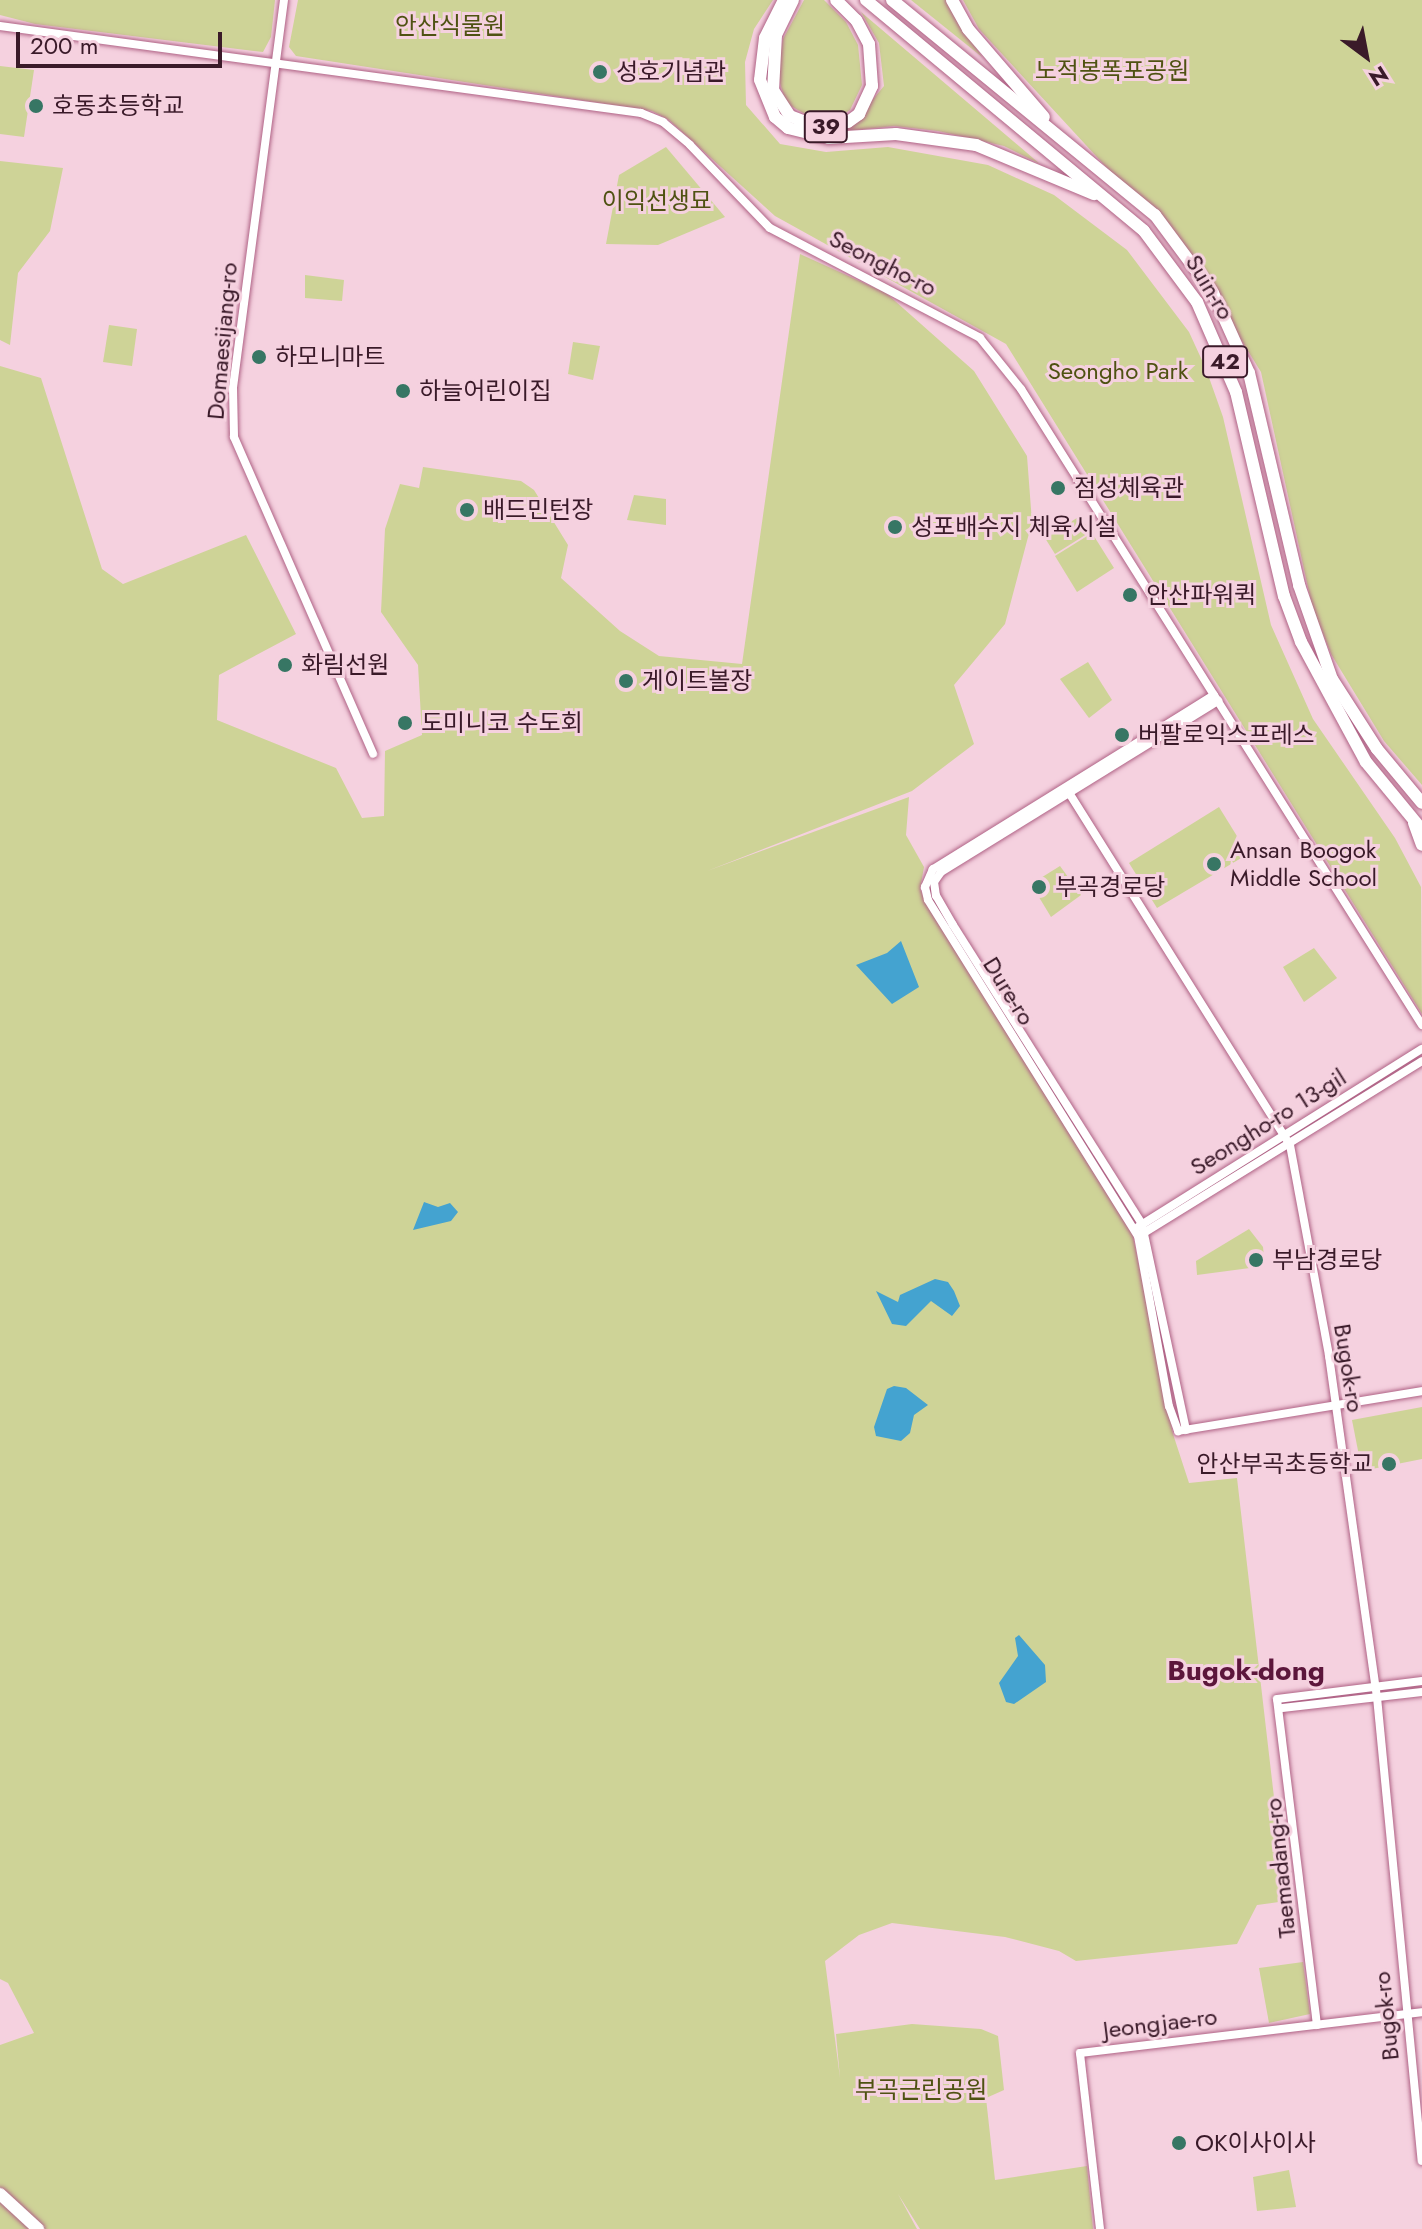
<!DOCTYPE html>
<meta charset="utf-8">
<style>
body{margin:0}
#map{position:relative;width:1422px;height:2229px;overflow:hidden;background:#f5d1df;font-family:Jost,"Noto Sans KR",sans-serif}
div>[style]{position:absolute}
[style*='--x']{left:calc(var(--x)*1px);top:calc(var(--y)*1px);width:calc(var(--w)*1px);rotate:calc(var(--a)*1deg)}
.green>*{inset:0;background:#ced397}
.water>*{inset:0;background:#44a3d0}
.roads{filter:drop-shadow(0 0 2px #af6285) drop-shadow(0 0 2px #af6285)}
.minor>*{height:8px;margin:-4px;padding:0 4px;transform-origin:4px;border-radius:4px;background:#fff}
.highway>*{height:12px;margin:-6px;padding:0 6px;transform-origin:6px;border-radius:6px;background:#fff}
.dots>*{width:22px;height:22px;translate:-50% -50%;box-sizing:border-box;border:4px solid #f5d1df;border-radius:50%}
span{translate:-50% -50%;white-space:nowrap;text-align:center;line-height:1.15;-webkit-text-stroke:6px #f5d1df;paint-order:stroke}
.shield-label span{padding:2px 6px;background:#f5d1df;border:2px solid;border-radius:6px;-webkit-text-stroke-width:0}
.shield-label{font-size:22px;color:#3a1a29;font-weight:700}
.park-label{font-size:24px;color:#4f5212}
.poi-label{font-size:24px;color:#3a1a29}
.left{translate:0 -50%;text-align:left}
.right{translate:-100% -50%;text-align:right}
.street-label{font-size:24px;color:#3a1a29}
.quarter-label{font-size:28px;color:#5c163b;font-weight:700}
.north{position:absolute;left:1326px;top:16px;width:80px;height:80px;-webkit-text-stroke:6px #f5d1df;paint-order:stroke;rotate:148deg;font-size:22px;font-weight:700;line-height:32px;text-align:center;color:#3a1a29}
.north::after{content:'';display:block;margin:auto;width:28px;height:36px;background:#3a1a29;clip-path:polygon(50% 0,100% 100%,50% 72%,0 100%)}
.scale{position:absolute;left:16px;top:32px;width:206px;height:36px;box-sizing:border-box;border:4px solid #3a1a29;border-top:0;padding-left:10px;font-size:24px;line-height:28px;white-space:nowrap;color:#3a1a29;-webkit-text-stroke:6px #f5d1df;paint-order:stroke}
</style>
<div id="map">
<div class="green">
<div style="clip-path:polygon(0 0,275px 0,271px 37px,263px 52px,35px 24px,0 15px)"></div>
<div style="clip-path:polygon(298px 0,773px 0,754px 29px,745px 62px,746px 105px,780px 144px,826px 152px,888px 147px,988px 165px,1054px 195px,1127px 250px,1189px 332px,1206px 369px,1223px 417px,1271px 625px,1313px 719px,1395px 838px,1421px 887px,1422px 1014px,1006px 344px,775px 216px,669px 120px,652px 111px,296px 56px,289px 47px)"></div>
<div style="clip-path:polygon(804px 0,824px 0,846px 22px,858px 45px,862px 85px,850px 110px,834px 120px,815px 120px,786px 103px,777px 73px,783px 39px)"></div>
<div style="clip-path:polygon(911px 0,946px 0,982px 57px)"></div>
<div style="clip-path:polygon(963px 0,1422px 0,1422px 785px,1384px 741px,1331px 654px,1312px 606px,1261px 372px,1191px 259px,979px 29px)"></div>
<div style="clip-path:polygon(861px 12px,1040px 164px,1004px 146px,938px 131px,894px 126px,828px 133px,850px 127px,884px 86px,879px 43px)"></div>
<div style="clip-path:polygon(0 66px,34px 70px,24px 137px,0 134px)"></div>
<div style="clip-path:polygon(666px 147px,725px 217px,658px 245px,606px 244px,619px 175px)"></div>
<div style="clip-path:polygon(0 161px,63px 168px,50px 231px,18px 273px,10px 345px,0 340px)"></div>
<div style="clip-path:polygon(800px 254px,886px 293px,974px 371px,1027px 456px,1032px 522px,1005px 624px,954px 685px,974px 744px,912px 791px,707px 871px,909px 797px,906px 835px,924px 867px,920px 889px,926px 903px,1133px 1236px,1173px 1434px,1189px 1483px,1237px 1478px,1286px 1901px,1257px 1905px,1237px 1944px,1076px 1961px,1059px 1951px,1005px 1937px,892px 1923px,859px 1935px,825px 1961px,840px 2078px,836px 2034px,912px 2024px,981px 2029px,998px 2036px,1004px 2090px,986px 2098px,995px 2180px,1087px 2166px,1093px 2229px,920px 2229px,898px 2194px,917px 2229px,0 2229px,0 2045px,34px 2033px,8px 1983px,0 1979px,0 366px,41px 378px,102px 569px,123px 584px,246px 535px,296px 634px,219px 675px,217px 720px,336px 768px,362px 818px,384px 816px,385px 751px,422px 735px,418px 665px,381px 612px,385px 529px,400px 484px,419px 488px,423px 467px,521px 481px,534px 490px,568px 545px,561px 578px,620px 631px,659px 656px,742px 664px)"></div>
<div style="clip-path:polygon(305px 275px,344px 280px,342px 301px,305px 298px)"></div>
<div style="clip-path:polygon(109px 325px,137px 329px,132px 366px,103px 362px)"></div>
<div style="clip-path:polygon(573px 342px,600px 346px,593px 380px,568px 374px)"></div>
<div style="clip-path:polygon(634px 495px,666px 499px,666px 525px,627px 520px)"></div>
<div style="clip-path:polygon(1080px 516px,1090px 532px,1055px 554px,1045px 538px)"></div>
<div style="clip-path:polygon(1092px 533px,1114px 568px,1077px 592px,1055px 556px)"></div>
<div style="clip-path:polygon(1088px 662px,1112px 700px,1089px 718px,1060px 679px)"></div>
<div style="clip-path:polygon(1219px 807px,1248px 854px,1157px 908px,1129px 863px)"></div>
<div style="clip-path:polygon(1060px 866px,1081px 895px,1051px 917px,1031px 884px)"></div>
<div style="clip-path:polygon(1314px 948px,1337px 978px,1304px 1002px,1283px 967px)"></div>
<div style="clip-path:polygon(1249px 1229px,1263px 1247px,1265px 1266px,1197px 1275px,1196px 1261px)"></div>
<div style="clip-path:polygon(1422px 1407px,1422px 1459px,1362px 1471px,1352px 1420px)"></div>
<div style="clip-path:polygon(1303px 1962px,1310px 2014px,1269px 2023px,1259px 1968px)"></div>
<div style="clip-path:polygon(1289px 2170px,1296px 2207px,1257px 2211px,1253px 2177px)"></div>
</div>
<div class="water">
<div style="clip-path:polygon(901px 941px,919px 987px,892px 1004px,856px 965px,887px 953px)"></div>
<div style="clip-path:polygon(424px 1202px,438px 1207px,450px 1203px,458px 1212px,451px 1221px,413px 1230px)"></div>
<div style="clip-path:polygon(935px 1279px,948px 1282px,954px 1291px,960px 1306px,952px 1316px,931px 1301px,906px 1326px,892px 1324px,876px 1291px,898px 1302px,900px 1295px)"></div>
<div style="clip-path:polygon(894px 1386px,906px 1388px,928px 1405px,914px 1415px,910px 1433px,901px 1441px,876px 1436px,874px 1427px,887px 1389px)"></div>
<div style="clip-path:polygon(1019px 1635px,1045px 1665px,1046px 1682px,1014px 1704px,1006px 1702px,999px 1683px,1018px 1656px,1015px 1638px)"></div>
</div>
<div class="roads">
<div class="minor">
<div style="--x:284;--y:0;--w:391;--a:97.5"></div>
<div style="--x:233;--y:388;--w:49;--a:88.8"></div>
<div style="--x:234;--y:437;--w:346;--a:66.3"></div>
<div style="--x:0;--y:26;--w:647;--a:7.73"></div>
<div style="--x:641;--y:113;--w:24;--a:22"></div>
<div style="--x:663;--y:122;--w:35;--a:40"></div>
<div style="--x:690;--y:145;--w:115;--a:46.1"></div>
<div style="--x:770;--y:228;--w:237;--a:27.6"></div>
<div style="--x:980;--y:338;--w:65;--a:51.2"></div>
<div style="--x:1021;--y:389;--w:752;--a:57.77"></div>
<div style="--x:1214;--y:695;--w:331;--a:148.2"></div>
<div style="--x:933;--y:869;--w:20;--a:114"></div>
<div style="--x:925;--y:887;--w:13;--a:77"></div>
<div style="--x:928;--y:900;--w:396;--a:58"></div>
<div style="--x:1138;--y:1236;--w:173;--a:79.7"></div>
<div style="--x:1169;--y:1406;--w:27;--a:70"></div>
<div style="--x:1178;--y:1431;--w:247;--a:-9.3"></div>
<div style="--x:1066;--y:788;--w:421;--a:57.9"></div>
<div style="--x:1290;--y:1145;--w:215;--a:79.5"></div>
<div style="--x:1329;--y:1356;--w:344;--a:82"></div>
<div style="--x:1377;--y:1697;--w:466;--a:84.5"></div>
<div style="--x:1138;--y:1227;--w:335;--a:-32.1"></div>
<div style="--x:1142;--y:1234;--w:329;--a:-31.7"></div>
<div style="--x:1186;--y:1430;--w:211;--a:-102.1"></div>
<div style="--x:1142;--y:1224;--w:354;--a:-122.3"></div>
<div style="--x:953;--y:925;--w:34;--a:-120"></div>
<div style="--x:936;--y:896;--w:14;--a:-98"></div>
<div style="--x:934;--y:882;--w:12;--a:-55"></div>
<div style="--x:941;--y:872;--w:326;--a:-31.7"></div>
<div style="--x:1282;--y:1708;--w:141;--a:-6.5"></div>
<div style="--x:1317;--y:2025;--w:328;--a:-97"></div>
<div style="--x:1277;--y:1699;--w:146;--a:-7.1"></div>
<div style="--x:1100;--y:2229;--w:177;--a:-96.5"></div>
<div style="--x:1080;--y:2053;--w:344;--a:-6.8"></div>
</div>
<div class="highway">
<div style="--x:784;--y:0;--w:42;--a:116.6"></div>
<div style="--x:765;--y:38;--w:42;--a:96.8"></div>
<div style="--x:760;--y:80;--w:40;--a:68"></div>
<div style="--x:775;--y:117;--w:17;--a:40"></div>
<div style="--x:788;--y:128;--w:42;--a:13.7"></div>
<div style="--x:829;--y:138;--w:67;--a:-3.4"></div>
<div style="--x:896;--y:134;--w:81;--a:7.8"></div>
<div style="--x:976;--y:145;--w:128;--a:22.6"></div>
<div style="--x:793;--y:0;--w:39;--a:116"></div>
<div style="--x:776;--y:35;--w:55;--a:93.1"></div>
<div style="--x:773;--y:90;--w:31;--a:57"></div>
<div style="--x:790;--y:116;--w:31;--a:21"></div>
<div style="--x:819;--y:127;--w:29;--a:-10"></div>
<div style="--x:848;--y:122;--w:14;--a:-36"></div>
<div style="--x:859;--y:114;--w:31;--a:-65"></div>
<div style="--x:872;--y:86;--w:42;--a:-94.1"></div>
<div style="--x:869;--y:44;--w:27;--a:-118"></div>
<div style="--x:856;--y:20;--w:28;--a:-135"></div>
<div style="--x:866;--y:0;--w:361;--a:39.7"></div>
<div style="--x:1144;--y:231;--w:89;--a:53.3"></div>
<div style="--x:1197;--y:302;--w:98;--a:66.6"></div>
<div style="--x:1236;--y:392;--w:210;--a:76.8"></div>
<div style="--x:1284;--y:596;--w:49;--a:69.7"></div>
<div style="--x:1301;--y:642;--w:136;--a:61.6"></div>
<div style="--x:1366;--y:762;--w:88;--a:50.5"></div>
<div style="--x:892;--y:0;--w:340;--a:39.3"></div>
<div style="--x:1155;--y:215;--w:97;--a:53.4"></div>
<div style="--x:1213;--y:293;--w:88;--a:65.8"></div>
<div style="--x:1249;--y:373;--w:218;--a:76.7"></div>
<div style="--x:1299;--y:585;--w:100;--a:70.7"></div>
<div style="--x:1332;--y:679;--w:83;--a:57.3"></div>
<div style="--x:1377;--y:749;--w:70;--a:50.2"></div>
<div style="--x:952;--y:0;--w:33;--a:61"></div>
<div style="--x:968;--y:29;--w:116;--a:49.2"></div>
<div style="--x:1414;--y:823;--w:23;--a:70"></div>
<div style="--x:0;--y:2194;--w:52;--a:42.6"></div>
</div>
</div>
<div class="dots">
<div style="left:600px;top:72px;background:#377664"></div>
<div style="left:36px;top:106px;background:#377664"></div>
<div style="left:259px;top:357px;background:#377664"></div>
<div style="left:403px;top:391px;background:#377664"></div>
<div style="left:1058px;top:488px;background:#377664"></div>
<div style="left:467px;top:510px;background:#377664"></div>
<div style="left:895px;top:527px;background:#377664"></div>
<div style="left:1130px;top:595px;background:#377664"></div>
<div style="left:285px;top:665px;background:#377664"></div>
<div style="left:626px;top:681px;background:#377664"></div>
<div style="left:405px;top:723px;background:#377664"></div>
<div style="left:1122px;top:735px;background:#377664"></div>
<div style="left:1214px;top:864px;background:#377664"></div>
<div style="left:1039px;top:887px;background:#377664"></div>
<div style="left:1256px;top:1260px;background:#377664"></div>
<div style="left:1389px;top:1464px;background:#377664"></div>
<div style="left:1179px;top:2143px;background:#377664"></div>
</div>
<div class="shield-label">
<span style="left:826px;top:127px">39</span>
<span style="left:1225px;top:362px">42</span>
</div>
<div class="park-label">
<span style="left:450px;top:26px">안산식물원</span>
<span style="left:1112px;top:71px">노적봉폭포공원</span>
<span style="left:657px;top:201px">이익선생묘</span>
<span style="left:1118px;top:371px">Seongho Park</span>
<span style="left:921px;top:2090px">부곡근린공원</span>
</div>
<div class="poi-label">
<span class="left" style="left:616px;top:72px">성호기념관</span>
<span class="left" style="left:52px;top:106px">호동초등학교</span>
<span class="left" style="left:275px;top:357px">하모니마트</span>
<span class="left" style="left:419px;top:391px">하늘어린이집</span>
<span class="left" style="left:1074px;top:488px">점성체육관</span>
<span class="left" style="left:483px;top:510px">배드민턴장</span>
<span class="left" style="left:911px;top:527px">성포배수지 체육시설</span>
<span class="left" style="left:1146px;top:595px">안산파워퀵</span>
<span class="left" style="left:301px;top:665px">화림선원</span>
<span class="left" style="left:642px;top:681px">게이트볼장</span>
<span class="left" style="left:421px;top:723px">도미니코 수도회</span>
<span class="left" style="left:1138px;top:735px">버팔로익스프레스</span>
<span class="left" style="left:1230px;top:864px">Ansan Boogok<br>Middle School</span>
<span class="left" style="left:1055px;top:887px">부곡경로당</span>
<span class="left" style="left:1272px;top:1260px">부남경로당</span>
<span class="right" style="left:1373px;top:1464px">안산부곡초등학교</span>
<span class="left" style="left:1195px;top:2143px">OK이사이사</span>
</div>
<div class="street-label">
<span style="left:883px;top:263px;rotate:27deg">Seongho-ro</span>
<span style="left:1210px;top:287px;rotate:59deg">Suin-ro</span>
<span style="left:222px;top:341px;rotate:-85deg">Domaesijang-ro</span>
<span style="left:1009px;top:991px;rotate:58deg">Dure-ro</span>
<span style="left:1268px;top:1122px;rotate:-32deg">Seongho-ro 13-gil</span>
<span style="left:1349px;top:1368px;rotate:81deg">Bugok-ro</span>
<span style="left:1280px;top:1868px;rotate:-96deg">Taemadang-ro</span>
<span style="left:1386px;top:2016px;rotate:-96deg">Bugok-ro</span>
<span style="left:1160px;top:2023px;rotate:-7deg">Jeongjae-ro</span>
</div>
<div class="quarter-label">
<span style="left:1246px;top:1671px">Bugok-dong</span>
</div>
<div class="north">N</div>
<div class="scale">200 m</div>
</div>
